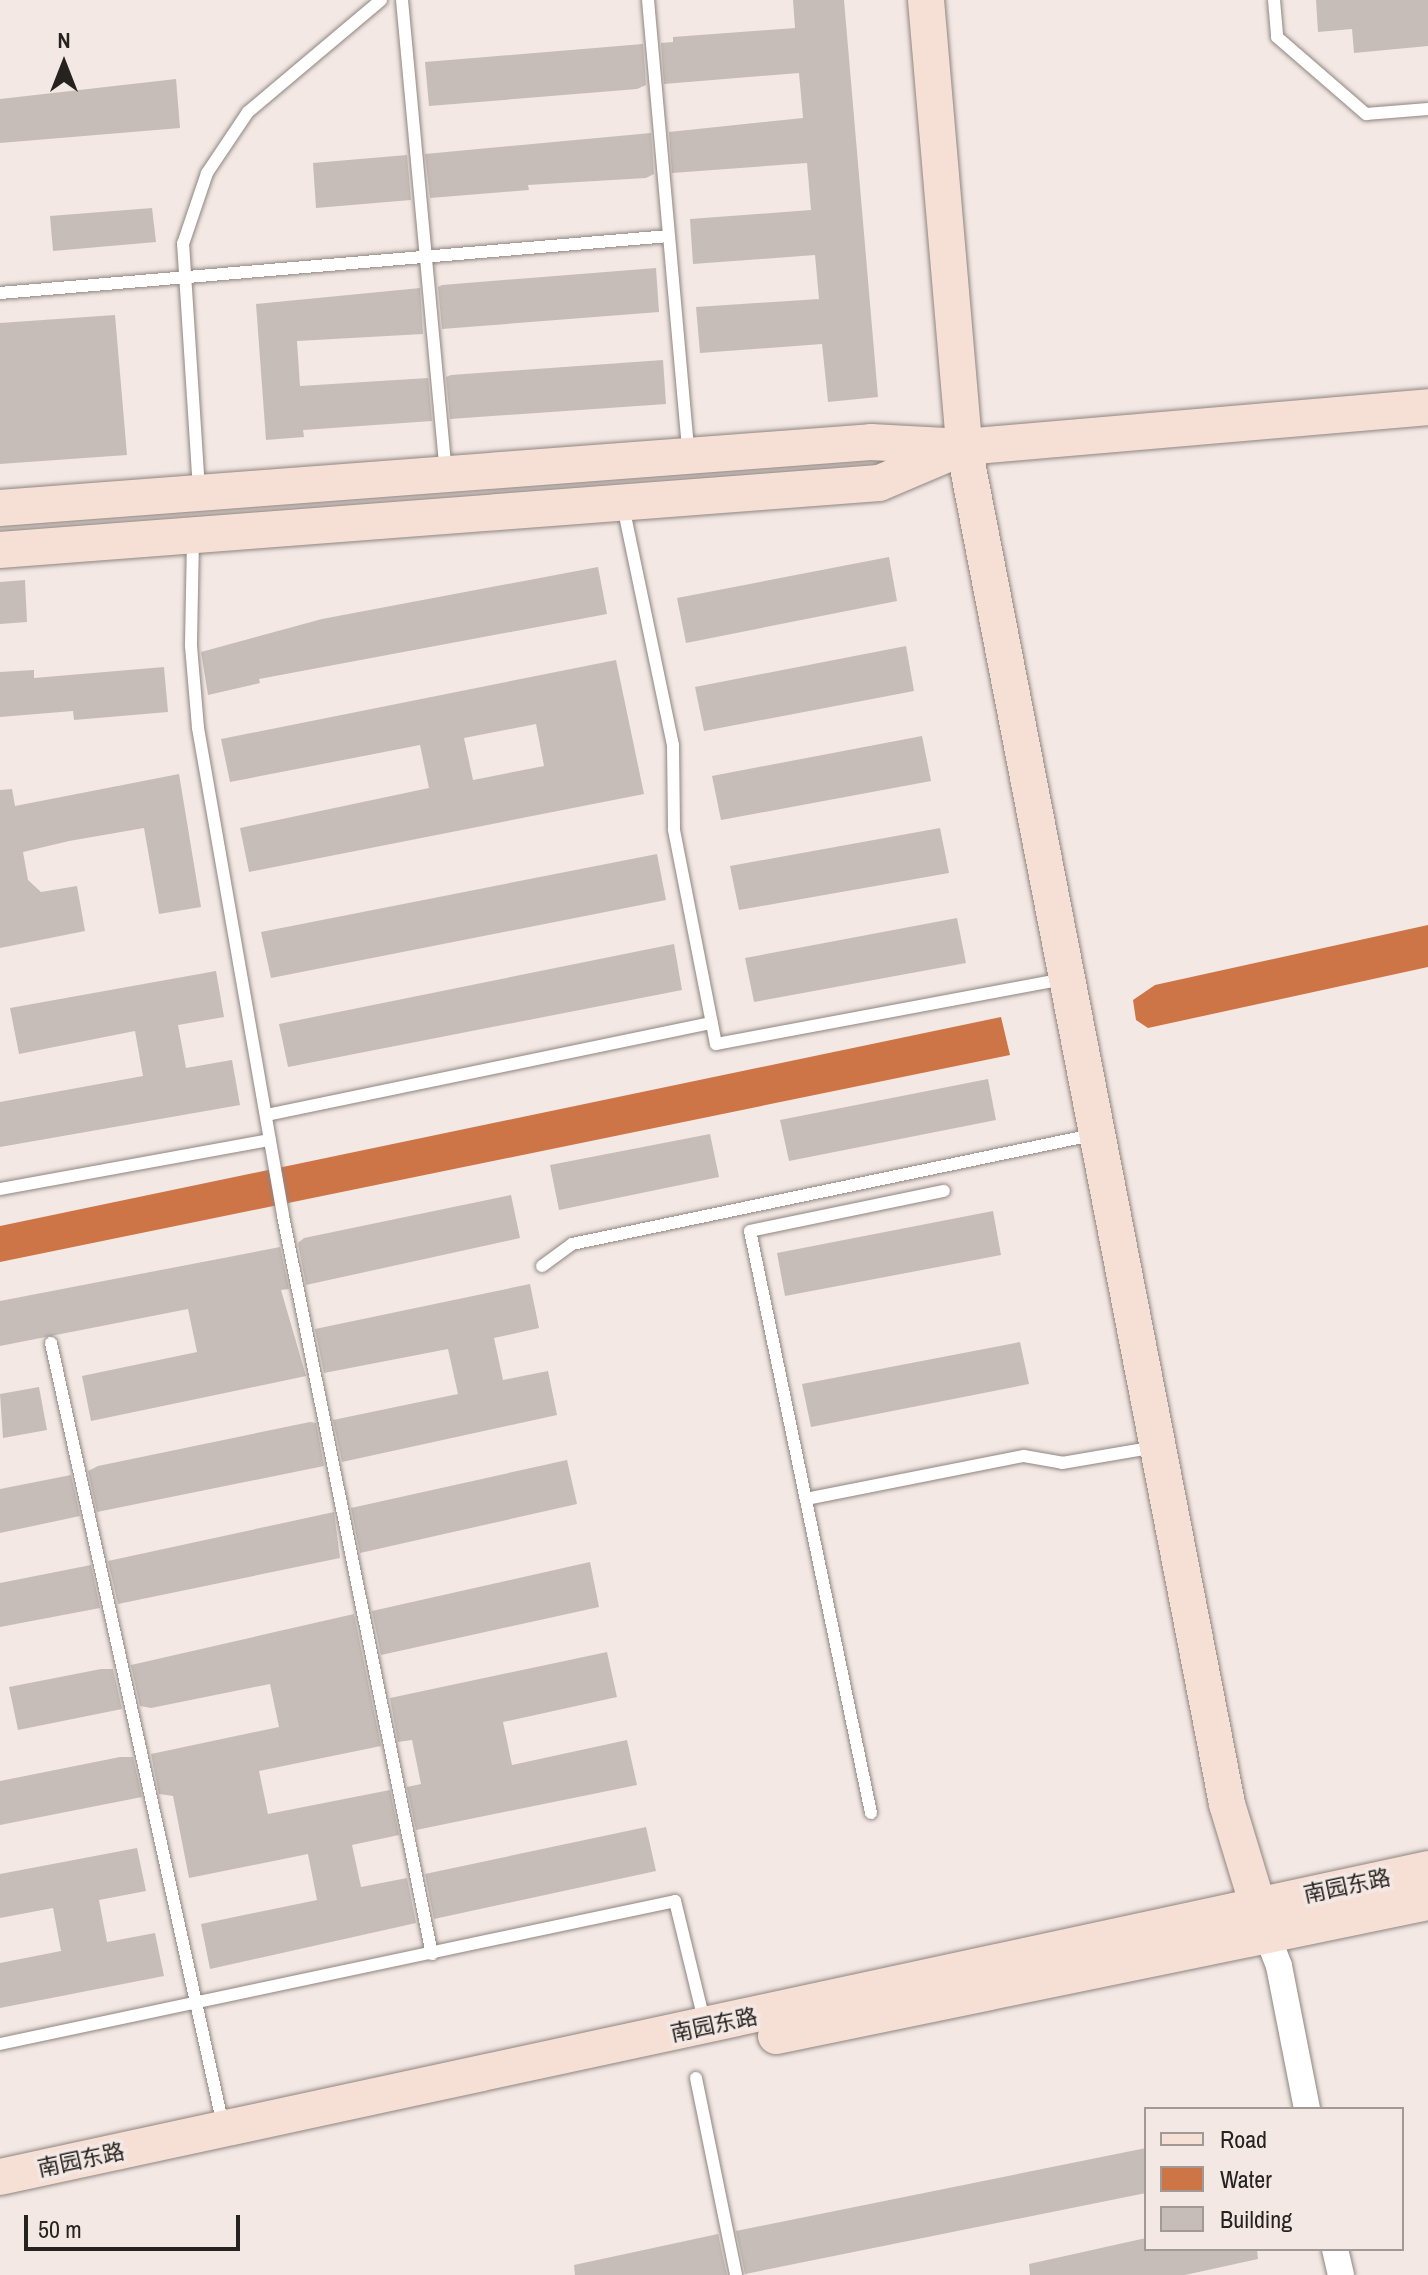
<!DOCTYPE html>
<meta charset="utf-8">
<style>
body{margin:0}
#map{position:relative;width:1428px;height:2275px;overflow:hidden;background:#f3e8e3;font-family:"Archivo Narrow","Noto Sans SC",sans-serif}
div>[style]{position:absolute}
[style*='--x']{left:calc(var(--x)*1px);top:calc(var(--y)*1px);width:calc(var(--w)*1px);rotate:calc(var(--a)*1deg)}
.water>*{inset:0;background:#ce7547}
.building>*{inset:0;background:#c7bdb8}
.roads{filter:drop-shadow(0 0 2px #8f8581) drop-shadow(0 0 2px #8f8581)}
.lane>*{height:12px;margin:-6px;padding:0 6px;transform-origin:6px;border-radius:6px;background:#fff}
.street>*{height:26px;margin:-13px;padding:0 13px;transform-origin:13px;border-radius:13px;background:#fff}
.secondary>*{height:36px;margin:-18px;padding:0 18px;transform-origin:18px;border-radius:18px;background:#f6e0d6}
span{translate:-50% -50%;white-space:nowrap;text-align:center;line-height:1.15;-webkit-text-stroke:7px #f3e8e3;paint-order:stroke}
.street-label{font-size:22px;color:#262220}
.legend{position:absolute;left:1144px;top:2107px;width:260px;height:144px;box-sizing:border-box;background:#f3e8e3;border:2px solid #a19995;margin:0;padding:10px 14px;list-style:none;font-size:24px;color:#262220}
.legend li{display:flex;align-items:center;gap:16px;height:40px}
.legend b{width:40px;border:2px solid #a19995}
.north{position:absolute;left:24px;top:24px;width:80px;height:80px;-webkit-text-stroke:6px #f3e8e3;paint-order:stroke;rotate:0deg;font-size:22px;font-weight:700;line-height:32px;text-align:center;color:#262220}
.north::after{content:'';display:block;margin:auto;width:28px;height:36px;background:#262220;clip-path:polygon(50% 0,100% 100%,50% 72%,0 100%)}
.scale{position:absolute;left:24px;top:2215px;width:216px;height:36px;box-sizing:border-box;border:4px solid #262220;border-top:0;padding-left:10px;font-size:24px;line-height:28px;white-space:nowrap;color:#262220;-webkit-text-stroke:6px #f3e8e3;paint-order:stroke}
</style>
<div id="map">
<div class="water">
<div style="clip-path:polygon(1428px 925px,1428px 967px,1148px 1028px,1136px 1020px,1133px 1000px,1155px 985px)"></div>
<div style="clip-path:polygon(1001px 1017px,1010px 1055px,0 1262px,0 1226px)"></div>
</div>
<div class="building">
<div style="clip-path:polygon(793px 0,844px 0,878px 397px,828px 402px,822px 344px,700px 353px,696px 307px,819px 299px,815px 255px,693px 264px,690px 219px,811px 210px,807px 163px,672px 173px,669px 132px,803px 118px,799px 73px,664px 84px,661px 43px,673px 42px,673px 37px,795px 28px)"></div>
<div style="clip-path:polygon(1316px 0,1428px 0,1428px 46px,1354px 53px,1352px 29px,1318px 32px)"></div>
<div style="clip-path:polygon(643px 44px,646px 85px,637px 89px,429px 106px,425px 62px)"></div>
<div style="clip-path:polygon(176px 79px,180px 128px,0 143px,0 99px)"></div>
<div style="clip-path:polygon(651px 133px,654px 174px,646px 178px,528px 185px,529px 190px,430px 198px,425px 154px)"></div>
<div style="clip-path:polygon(407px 155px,411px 200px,316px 208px,313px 163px)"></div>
<div style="clip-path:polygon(152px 208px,156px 242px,53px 251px,50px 216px)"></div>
<div style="clip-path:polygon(656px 268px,659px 312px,442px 329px,438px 287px,442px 285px)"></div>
<div style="clip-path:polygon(420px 288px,423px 334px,297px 341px,300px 386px,428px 378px,432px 421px,303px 430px,304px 437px,266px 440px,256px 304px)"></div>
<div style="clip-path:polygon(115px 315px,127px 455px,0 464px,0 323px)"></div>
<div style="clip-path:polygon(663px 360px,666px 404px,450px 419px,446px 377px,451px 375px)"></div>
<div style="clip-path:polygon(889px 557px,897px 601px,686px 643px,677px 598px)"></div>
<div style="clip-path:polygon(598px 567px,607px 614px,259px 679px,260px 683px,208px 695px,201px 652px,322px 619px)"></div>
<div style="clip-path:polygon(25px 580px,27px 622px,0 624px,0 582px)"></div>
<div style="clip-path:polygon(906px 646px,914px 691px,704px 731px,695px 687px)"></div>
<div style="clip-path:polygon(evenodd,616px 660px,644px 794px,249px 872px,240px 828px,429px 788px,420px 745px,230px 782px,221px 739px,616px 660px,536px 724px,544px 766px,473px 780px,464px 738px,536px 724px)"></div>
<div style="clip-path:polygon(164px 667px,168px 712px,74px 720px,73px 711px,0 717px,0 672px,34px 670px,34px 678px)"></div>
<div style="clip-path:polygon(922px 736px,931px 781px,721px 820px,712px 776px)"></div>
<div style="clip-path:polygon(179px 774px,201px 907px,159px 914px,144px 828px,69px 841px,23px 852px,28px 880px,41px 892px,77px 886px,85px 931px,0 948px,0 790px,12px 789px,15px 806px)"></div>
<div style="clip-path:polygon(940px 828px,949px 873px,739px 910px,730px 866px)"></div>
<div style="clip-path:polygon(657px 854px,666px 900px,271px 978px,261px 932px)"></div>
<div style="clip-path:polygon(957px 918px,966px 963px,754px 1002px,745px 958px)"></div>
<div style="clip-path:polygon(674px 944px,682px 990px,288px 1067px,279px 1024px)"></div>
<div style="clip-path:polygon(216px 971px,224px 1017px,178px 1025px,186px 1068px,232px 1060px,240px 1105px,0 1147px,0 1102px,143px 1076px,135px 1031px,19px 1054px,10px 1008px)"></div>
<div style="clip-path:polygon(988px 1079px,996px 1120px,789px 1161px,780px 1120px)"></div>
<div style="clip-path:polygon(710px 1134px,719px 1177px,559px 1210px,550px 1165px)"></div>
<div style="clip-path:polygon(511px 1195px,520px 1238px,306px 1285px,298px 1243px,304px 1238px)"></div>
<div style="clip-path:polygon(993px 1211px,1001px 1255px,785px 1296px,777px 1253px)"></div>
<div style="clip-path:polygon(280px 1247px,289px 1289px,281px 1290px,306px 1376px,91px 1421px,82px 1376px,197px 1352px,188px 1309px,0 1346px,0 1301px)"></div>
<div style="clip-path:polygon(530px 1284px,539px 1328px,494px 1338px,503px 1380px,548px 1371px,557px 1415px,342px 1462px,333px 1420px,458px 1394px,448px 1349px,324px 1373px,315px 1329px)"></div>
<div style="clip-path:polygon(1020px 1342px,1029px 1384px,811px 1427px,802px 1384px)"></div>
<div style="clip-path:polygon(39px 1387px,47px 1430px,3px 1438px,0 1394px)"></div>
<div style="clip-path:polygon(310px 1422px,316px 1423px,324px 1466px,97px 1512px,88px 1471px,98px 1466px)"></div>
<div style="clip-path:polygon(567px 1460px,577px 1504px,360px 1553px,351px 1508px)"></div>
<div style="clip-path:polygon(71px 1475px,80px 1516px,0 1533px,0 1489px)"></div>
<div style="clip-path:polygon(334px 1512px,340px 1558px,118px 1604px,108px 1561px)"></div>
<div style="clip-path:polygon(590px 1562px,599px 1607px,381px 1655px,372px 1611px)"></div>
<div style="clip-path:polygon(91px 1565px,100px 1608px,0 1627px,0 1583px)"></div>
<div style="clip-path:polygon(354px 1614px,381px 1746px,259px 1771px,268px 1814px,390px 1790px,399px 1835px,352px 1845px,361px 1887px,407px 1878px,416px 1923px,210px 1969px,201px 1924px,317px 1900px,308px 1854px,189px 1878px,173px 1796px,159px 1794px,151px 1754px,279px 1727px,270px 1684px,151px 1708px,140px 1706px,131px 1665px)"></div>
<div style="clip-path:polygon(607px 1652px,617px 1697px,503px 1722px,512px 1765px,627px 1740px,637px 1785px,416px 1830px,407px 1787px,421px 1784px,412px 1740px,398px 1742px,390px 1698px)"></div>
<div style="clip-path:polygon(101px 1669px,113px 1669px,122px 1709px,18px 1730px,9px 1687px)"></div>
<div style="clip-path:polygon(120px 1757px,133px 1757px,142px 1797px,0 1825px,0 1781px)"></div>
<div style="clip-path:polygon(646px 1827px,656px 1871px,434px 1919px,425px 1874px)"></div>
<div style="clip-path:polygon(137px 1848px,146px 1891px,99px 1900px,107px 1942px,155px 1933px,164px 1976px,0 2008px,0 1963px,61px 1951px,53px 1908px,0 1918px,0 1874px)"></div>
<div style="clip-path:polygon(1146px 2148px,1146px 2193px,745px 2274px,736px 2231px)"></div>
<div style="clip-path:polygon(718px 2234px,727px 2275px,575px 2275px,574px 2265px)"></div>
<div style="clip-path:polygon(1146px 2238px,1146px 2249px,1257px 2249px,1258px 2259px,1185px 2275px,1030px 2275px,1029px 2264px)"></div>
</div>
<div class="roads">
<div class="lane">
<div style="--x:402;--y:0;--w:473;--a:84.7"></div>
<div style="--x:648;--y:0;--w:453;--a:84.9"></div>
<div style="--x:1274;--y:0;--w:37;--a:85"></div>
<div style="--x:1277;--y:37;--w:118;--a:40.9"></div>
<div style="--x:1366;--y:114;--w:62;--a:-4.6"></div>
<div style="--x:0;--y:293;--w:671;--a:-4.87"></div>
<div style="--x:199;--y:490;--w:247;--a:-93.7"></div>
<div style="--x:183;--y:244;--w:75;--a:-71.3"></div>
<div style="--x:207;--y:173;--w:73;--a:-56.1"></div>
<div style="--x:248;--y:112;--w:174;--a:-40.1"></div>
<div style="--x:623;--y:506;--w:244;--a:78.2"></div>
<div style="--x:673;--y:745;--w:85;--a:89.3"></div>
<div style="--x:674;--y:830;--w:218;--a:78.9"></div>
<div style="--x:716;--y:1044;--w:354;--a:-10.6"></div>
<div style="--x:193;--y:539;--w:107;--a:91.1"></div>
<div style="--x:191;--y:646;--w:82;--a:85.1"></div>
<div style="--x:198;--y:728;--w:495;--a:80.1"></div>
<div style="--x:283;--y:1216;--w:753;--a:78.59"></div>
<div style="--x:267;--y:1115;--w:454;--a:-11.7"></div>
<div style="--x:0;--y:1189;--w:274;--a:-10.3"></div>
<div style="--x:542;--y:1266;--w:37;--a:-36"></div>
<div style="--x:572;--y:1244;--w:531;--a:-11.84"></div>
<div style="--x:51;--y:1343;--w:801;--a:77.6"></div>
<div style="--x:806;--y:1499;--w:222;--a:-11.2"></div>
<div style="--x:1024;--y:1456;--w:39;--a:10"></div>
<div style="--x:1062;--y:1463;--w:95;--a:-9.7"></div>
<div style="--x:871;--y:1813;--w:594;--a:-101.74"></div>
<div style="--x:750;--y:1231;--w:198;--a:-11.7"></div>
<div style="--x:0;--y:2044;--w:690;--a:-11.96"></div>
<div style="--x:675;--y:1901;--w:127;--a:76.3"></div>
<div style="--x:696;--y:2078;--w:201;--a:78.5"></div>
</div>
<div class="street">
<div style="--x:1266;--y:1932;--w:36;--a:69"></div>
<div style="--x:1279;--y:1966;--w:146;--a:78.9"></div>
<div style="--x:1335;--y:2249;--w:27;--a:77"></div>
</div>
<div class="secondary">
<div style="--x:926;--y:0;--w:449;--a:85.1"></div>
<div style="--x:964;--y:447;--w:1382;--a:79.03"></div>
<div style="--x:1227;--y:1804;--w:134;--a:73.1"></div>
<div style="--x:964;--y:447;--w:466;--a:-4.9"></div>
<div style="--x:0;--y:508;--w:873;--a:-4.33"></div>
<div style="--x:871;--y:442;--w:93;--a:3.1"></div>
<div style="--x:964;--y:447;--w:92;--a:157"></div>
<div style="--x:879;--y:483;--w:882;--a:175.64"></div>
<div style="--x:776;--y:2036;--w:666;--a:-11.61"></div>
<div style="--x:0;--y:2177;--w:1461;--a:-12.17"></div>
</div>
</div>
<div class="street-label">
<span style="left:1347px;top:1886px;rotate:-12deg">南园东路</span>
<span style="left:714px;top:2025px;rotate:-12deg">南园东路</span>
<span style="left:81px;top:2160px;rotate:-12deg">南园东路</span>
</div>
<ul class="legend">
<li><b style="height:10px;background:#f6e0d6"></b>Road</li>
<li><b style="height:22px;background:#ce7547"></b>Water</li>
<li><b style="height:22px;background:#c7bdb8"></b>Building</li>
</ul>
<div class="north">N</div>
<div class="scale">50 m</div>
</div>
